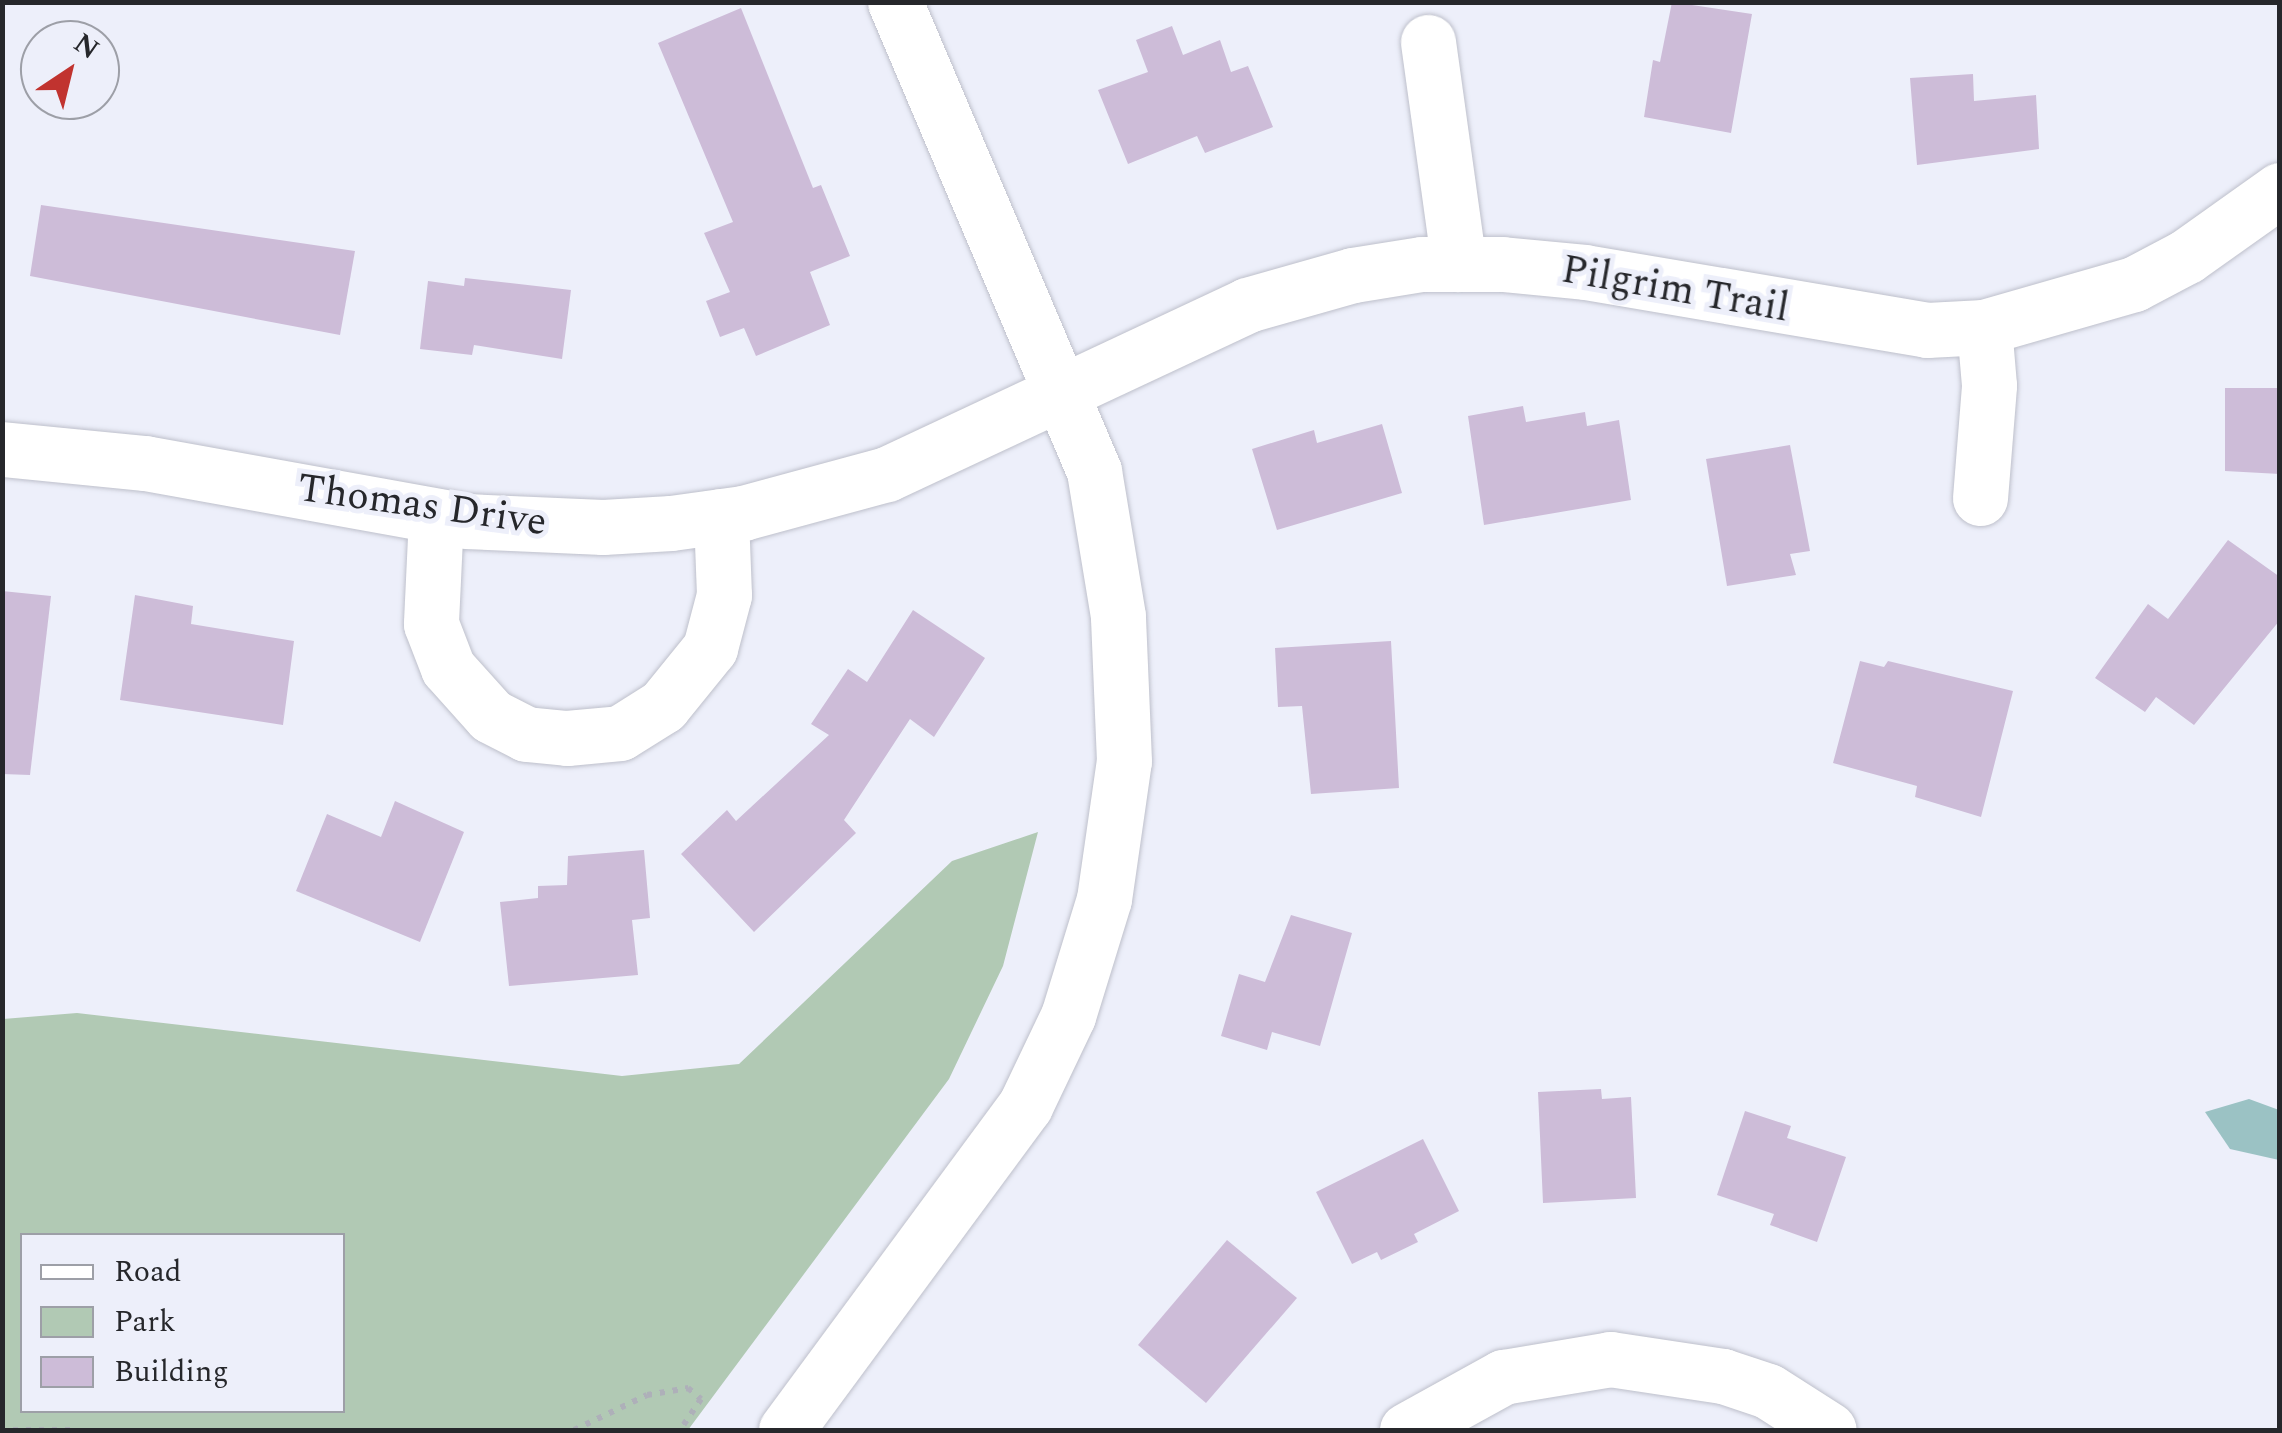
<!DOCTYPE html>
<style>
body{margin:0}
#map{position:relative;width:2282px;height:1433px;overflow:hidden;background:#edeffa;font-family:Spectral,serif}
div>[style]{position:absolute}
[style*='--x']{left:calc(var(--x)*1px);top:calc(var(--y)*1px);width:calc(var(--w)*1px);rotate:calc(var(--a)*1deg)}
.green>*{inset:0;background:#b1c9b4}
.water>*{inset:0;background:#9bc2c4}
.building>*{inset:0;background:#cdbcd8}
.path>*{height:6px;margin-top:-3px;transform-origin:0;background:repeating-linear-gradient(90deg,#aeb0b9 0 5px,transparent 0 13px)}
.roads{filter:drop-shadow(0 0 2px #bec0cb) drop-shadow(0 0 2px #bec0cb)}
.minor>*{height:55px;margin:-27.5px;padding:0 27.5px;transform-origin:27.5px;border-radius:27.5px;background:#fff}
span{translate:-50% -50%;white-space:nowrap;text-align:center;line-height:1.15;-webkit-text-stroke:10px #edeffa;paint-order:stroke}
.street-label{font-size:40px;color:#26272b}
.frame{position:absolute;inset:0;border:5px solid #26272b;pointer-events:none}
.legend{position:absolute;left:20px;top:1233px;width:325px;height:180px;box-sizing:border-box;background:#edeffa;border:2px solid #9d9fa7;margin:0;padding:12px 18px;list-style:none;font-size:30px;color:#26272b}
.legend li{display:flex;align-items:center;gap:20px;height:50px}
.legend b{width:50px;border:2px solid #9d9fa7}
.north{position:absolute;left:20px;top:20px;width:100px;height:100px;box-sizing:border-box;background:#edeffa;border:2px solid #9d9fa7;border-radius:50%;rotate:35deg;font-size:28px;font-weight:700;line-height:40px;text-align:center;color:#26272b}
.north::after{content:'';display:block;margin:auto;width:35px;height:45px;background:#c1332f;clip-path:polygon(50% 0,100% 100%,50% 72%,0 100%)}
</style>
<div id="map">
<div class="green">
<div style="clip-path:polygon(evenodd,1038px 832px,1003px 966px,949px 1079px,688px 1430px,3px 1430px,3px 1019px,77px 1013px,622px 1076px,739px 1064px,952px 861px,1038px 832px,22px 1236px,342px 1236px,342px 1410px,22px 1410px,22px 1236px)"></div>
</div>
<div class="water">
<div style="clip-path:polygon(2249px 1099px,2279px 1110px,2279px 1160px,2230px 1149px,2205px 1112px)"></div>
</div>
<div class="building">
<div style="clip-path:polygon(1672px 2px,1752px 14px,1731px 133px,1644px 117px,1653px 60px,1660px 62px)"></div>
<div style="clip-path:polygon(741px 8px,813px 188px,821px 185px,850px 256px,810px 272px,830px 325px,756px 356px,744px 328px,720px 337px,706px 301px,730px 292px,704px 233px,733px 222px,658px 43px)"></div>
<div style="clip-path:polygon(1172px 26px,1183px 55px,1220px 40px,1231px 72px,1248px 66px,1273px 127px,1205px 153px,1197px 136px,1128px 164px,1098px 90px,1148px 72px,1136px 40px)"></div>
<div style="clip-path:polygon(1973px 74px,1974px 101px,2036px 95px,2039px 149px,1917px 165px,1910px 78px)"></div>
<div style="clip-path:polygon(41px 205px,355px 251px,340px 335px,30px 276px)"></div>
<div style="clip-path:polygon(465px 278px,571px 290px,562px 359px,474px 345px,472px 355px,420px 349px,428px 281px,464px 286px)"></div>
<div style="clip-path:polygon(2225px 388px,2280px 388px,2280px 474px,2225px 471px)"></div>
<div style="clip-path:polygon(1523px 406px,1526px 422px,1585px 412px,1587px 426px,1619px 420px,1631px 500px,1484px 525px,1468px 416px)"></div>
<div style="clip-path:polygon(1382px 424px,1402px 493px,1277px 530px,1252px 449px,1314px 430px,1317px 443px)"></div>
<div style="clip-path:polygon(1790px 445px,1810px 551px,1790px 554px,1796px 575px,1727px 586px,1706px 459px)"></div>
<div style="clip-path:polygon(2228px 540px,2280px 577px,2280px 620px,2194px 725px,2156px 697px,2145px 712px,2095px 678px,2148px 604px,2168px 619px)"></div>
<div style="clip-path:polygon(2px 591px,51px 596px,30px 775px,2px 774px)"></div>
<div style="clip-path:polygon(135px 595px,193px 606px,191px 624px,294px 641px,283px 725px,120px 700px)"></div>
<div style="clip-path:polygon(913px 610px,985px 658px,934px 737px,910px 719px,844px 820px,856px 833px,754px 932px,681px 854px,727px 810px,736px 821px,829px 735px,811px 724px,848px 669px,867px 682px)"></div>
<div style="clip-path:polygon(1391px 641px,1399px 788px,1311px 794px,1302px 706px,1278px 707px,1275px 648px)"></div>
<div style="clip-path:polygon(1860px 661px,1884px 667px,1888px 661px,2013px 691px,1981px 817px,1915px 797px,1917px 786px,1833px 763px)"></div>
<div style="clip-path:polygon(395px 801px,464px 832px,420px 942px,296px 891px,327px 814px,381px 837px)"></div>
<div style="clip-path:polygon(644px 850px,650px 918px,632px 920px,638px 975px,509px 986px,500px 902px,538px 898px,538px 886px,567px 885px,568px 856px)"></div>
<div style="clip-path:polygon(1291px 915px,1352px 933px,1320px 1046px,1272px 1032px,1267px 1050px,1221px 1036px,1239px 974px,1265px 982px)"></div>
<div style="clip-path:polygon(1601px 1089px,1602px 1099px,1631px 1097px,1636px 1198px,1543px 1203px,1538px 1092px)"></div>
<div style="clip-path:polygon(1745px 1111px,1791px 1126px,1787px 1138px,1846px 1157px,1817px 1242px,1770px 1225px,1774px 1214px,1717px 1195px)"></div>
<div style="clip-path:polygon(1423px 1139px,1459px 1211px,1414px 1234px,1418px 1242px,1381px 1260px,1377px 1252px,1352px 1264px,1316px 1192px)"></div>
<div style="clip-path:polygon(1227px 1240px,1297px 1298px,1206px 1403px,1138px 1345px)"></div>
</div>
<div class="path">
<div style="--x:13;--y:1430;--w:57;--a:0"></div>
<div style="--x:574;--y:1430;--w:81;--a:-25.6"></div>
<div style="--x:647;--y:1395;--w:42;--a:-9.7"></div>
<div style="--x:688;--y:1388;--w:17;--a:40"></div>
<div style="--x:701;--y:1399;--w:37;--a:124"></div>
</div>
<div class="roads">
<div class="minor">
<div style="--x:1428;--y:42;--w:224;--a:82.1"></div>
<div style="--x:2;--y:449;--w:144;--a:5.6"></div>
<div style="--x:145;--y:463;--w:326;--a:10.2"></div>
<div style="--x:466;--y:521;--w:137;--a:2.5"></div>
<div style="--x:603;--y:527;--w:68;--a:-3.4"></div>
<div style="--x:671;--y:523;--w:73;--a:-7.9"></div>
<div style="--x:743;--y:513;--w:149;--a:-15.2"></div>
<div style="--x:887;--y:474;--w:398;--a:-25.1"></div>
<div style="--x:1247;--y:305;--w:110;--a:-15.8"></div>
<div style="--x:1353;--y:275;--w:70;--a:-9.1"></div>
<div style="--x:1422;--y:264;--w:80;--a:0"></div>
<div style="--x:1502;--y:264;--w:83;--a:5.5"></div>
<div style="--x:1585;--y:272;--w:347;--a:9.6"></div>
<div style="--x:1927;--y:330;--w:57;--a:-3"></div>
<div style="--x:1984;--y:327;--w:156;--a:-16"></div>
<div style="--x:2134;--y:284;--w:60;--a:-27.8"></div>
<div style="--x:2187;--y:256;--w:114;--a:-35.4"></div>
<div style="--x:1980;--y:498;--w:113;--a:-85.4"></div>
<div style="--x:1989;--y:385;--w:58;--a:-94.9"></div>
<div style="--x:436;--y:516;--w:108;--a:92.7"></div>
<div style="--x:431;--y:624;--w:47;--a:68.9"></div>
<div style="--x:448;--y:668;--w:64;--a:48.1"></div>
<div style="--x:491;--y:716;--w:39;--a:27"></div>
<div style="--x:526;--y:734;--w:41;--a:5.6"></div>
<div style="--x:567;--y:738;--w:53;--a:-5.4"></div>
<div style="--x:620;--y:733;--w:51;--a:-32.1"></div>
<div style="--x:663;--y:706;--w:75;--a:-51"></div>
<div style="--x:710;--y:648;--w:55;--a:-75.2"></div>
<div style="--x:724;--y:595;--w:79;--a:-92.2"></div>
<div style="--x:786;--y:1430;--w:403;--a:-53.6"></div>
<div style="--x:1025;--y:1106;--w:100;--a:-64.5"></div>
<div style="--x:1068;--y:1016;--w:122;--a:-72.9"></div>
<div style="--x:1104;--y:899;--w:139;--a:-81.8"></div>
<div style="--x:1124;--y:761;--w:145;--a:-92.4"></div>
<div style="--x:1118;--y:616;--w:147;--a:-99.4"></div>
<div style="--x:1094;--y:471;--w:509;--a:-112.99"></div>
<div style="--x:1407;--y:1430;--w:110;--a:-28.9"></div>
<div style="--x:1503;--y:1377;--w:109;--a:-9.5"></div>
<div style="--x:1610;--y:1359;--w:114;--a:8.6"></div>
<div style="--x:1723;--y:1376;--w:47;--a:18.4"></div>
<div style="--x:1768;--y:1391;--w:72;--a:32.6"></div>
</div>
</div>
<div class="street-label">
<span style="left:1675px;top:290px;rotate:10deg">Pilgrim Trail</span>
<span style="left:422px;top:506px;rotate:8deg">Thomas Drive</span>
</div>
<div class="frame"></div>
<ul class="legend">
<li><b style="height:12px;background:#fff"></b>Road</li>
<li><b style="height:28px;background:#b1c9b4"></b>Park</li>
<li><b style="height:28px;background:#cdbcd8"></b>Building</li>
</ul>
<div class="north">N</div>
</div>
